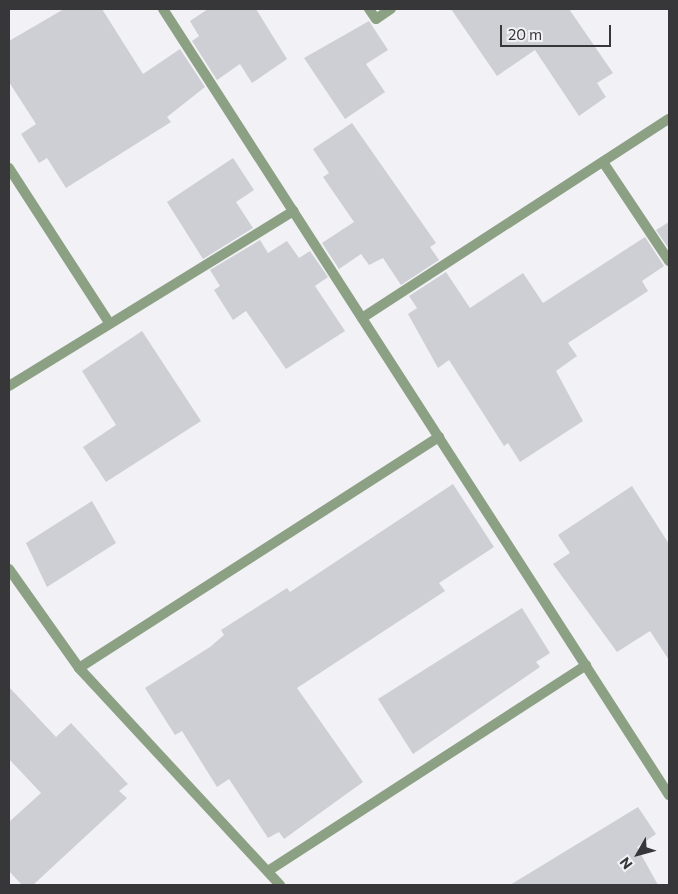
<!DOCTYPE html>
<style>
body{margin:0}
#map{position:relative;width:678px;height:894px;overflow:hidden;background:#f1f1f6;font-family:Commissioner,sans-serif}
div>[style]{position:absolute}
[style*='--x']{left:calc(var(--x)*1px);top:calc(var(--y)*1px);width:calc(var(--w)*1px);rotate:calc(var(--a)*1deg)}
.building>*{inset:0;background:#cecfd4}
.service>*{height:10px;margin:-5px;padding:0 5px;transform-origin:5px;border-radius:5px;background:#8ca184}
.minor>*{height:10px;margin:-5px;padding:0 5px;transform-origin:5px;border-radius:5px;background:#8ca184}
span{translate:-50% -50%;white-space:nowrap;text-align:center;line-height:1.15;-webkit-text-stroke:5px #f1f1f6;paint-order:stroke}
.frame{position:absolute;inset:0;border:10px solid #373739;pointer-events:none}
.north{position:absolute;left:613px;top:829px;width:50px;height:50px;-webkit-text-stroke:4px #f1f1f6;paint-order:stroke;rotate:232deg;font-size:14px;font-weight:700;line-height:20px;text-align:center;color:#373739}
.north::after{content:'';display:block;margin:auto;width:18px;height:22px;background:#373739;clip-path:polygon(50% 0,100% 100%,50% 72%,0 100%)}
.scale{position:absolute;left:500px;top:25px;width:111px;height:22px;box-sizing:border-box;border:2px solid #373739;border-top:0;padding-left:6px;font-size:15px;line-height:18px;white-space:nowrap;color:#373739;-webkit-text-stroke:4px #f1f1f6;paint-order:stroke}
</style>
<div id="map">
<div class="building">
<div style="clip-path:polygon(64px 9px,102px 9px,143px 74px,180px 49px,205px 87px,167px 117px,171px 122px,66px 188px,47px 158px,39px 163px,21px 134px,36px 124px,9px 82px,9px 41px)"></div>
<div style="clip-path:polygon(208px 9px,256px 9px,287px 59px,252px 83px,240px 64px,217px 80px,192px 41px,199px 36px,190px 21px)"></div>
<div style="clip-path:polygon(451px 9px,569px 9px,613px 73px,597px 83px,606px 97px,579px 116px,535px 50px,497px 76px)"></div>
<div style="clip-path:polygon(369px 21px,388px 50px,366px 64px,385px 92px,345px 119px,304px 58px)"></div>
<div style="clip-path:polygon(352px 123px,436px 243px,430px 247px,439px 260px,401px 285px,383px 258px,369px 265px,361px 254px,339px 269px,322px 243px,354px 222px,323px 177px,329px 173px,313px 149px)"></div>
<div style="clip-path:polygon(233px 158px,254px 190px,236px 202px,253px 228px,203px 259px,167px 202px)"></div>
<div style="clip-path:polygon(669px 222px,669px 249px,656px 230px)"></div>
<div style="clip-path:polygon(645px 237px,664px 266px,642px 281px,648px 291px,568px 343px,577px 356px,556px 371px,583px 421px,520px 462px,508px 443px,504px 446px,449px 360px,438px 368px,408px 314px,417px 308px,409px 296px,446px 272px,470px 308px,523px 273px,543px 303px)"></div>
<div style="clip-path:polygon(260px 240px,268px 253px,287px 241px,299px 258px,310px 251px,328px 277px,315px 286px,345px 331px,286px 369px,246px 311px,233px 320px,214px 290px,220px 286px,210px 270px)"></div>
<div style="clip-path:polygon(142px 331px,201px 421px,106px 482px,83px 447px,116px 425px,82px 371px)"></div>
<div style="clip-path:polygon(453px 484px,494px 547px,439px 583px,445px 591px,297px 688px,363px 782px,284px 839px,279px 832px,268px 838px,229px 779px,217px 787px,182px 731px,175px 735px,145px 688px,210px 647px,224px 635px,221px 630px,287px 588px,290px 592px)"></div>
<div style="clip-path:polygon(632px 486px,669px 544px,669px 660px,650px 631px,617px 652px,553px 564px,570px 553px,558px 535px)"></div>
<div style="clip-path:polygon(92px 501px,116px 543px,47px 587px,26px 543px)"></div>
<div style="clip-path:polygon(522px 608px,550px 653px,536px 662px,540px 667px,413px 754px,378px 699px)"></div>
<div style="clip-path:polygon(9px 687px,56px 737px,71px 723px,128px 784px,119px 791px,127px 798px,33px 885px,22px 885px,9px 871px,9px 822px,41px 793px,9px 759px)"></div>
<div style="clip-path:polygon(638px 807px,656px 834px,637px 847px,658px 885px,510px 885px)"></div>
</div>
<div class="service">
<div style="--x:9;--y:168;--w:182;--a:57.1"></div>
</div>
<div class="minor">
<div style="--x:163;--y:9;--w:935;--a:57.23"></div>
<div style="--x:369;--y:9;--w:12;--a:55"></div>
<div style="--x:376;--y:19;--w:18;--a:-34"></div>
<div style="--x:603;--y:162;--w:119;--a:56.3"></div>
<div style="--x:362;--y:318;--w:366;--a:-33"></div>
<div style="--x:9;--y:386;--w:334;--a:-31.6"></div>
<div style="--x:9;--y:569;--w:121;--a:54.7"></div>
<div style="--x:79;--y:668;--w:296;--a:47.2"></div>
<div style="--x:79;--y:668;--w:428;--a:-32.7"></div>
<div style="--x:268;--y:871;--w:379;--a:-32.9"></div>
</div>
<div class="frame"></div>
<div class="north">N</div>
<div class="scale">20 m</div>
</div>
